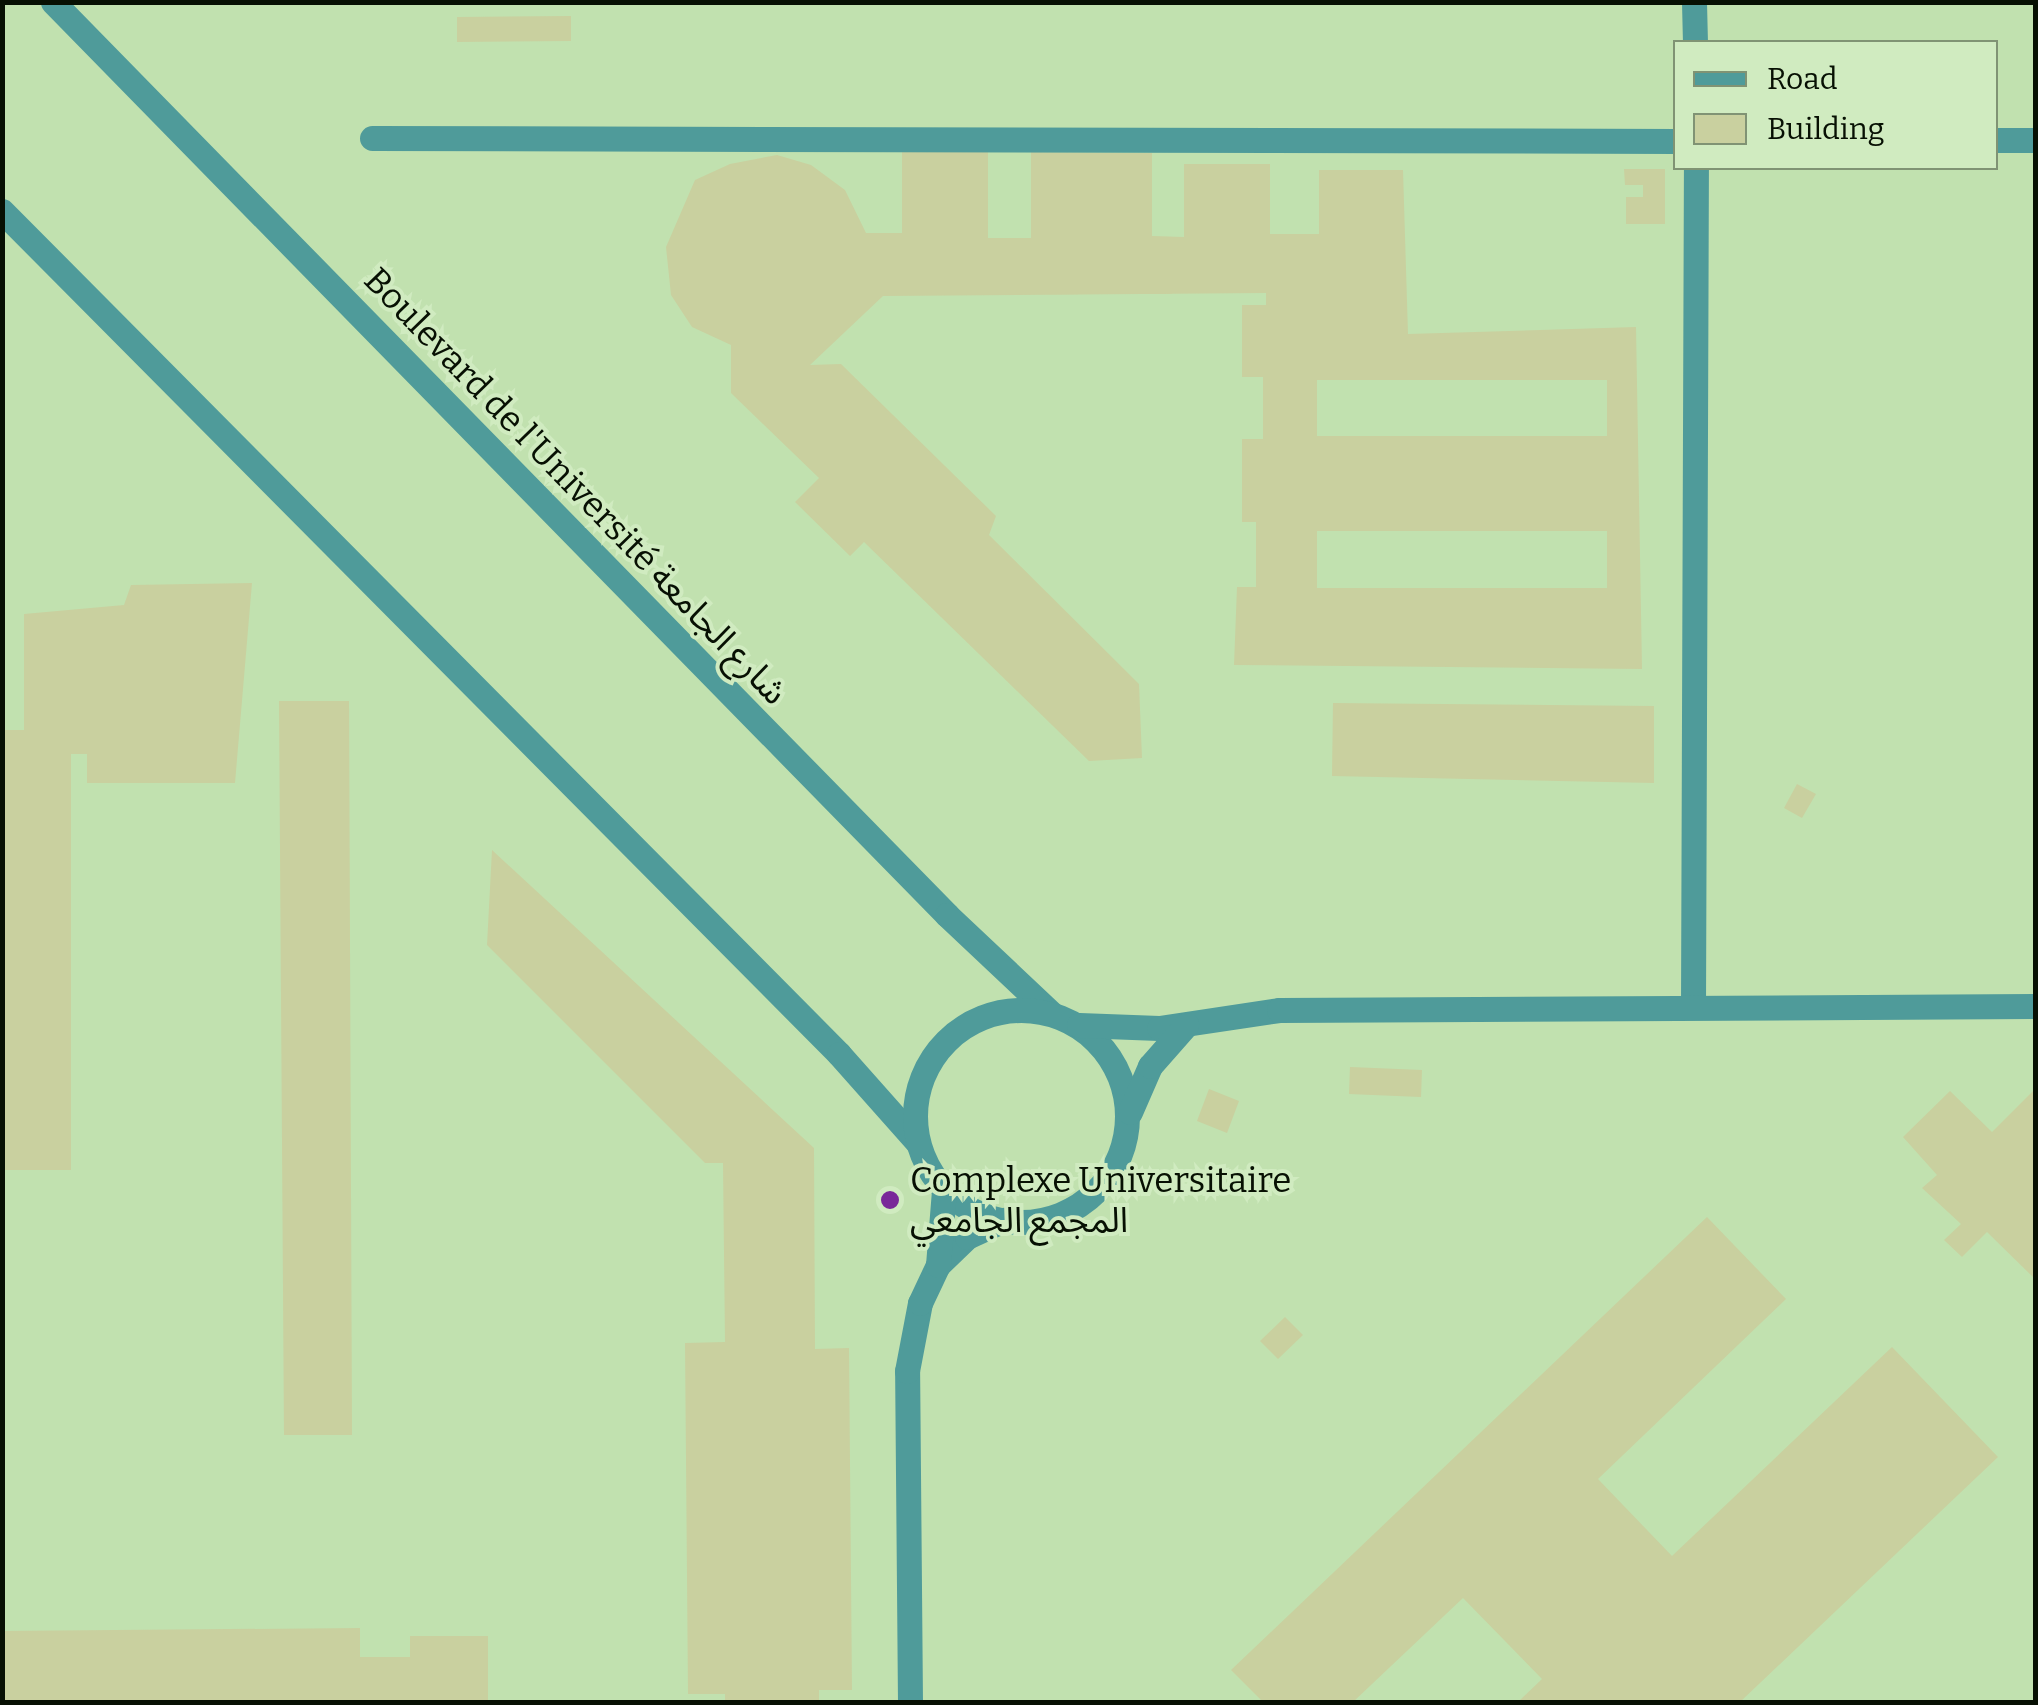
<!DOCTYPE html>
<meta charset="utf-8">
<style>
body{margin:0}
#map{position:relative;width:2038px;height:1705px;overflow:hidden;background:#d0ebc0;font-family:Bitter,"Noto Sans Arabic",serif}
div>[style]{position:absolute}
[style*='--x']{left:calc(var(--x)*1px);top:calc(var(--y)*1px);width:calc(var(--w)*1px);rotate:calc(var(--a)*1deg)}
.built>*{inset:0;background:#c1e1af}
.building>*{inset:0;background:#c9d09f}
.minor>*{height:25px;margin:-12.5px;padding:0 12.5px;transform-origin:12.5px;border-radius:12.5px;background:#4f9b9a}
.minor>.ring{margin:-12.5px;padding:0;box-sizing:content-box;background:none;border:25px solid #4f9b9a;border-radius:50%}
.dots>*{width:28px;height:28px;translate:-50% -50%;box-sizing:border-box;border:5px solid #d0ebc0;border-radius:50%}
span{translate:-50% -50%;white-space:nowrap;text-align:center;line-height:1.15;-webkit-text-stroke:8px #d0ebc0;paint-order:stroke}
.street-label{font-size:35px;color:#071003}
.poi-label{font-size:35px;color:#071003}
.left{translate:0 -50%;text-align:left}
.frame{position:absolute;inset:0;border:5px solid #071003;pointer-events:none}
.legend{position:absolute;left:1673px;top:40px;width:325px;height:130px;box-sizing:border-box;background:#d0ebc0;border:2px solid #809374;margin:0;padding:12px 18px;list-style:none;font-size:30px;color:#071003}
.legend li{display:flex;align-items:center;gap:20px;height:50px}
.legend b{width:50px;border:2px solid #809374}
</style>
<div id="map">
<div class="built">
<div style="clip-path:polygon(evenodd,3px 3px,2035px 3px,2035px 1702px,3px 1702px,3px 3px,1676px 42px,1996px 42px,1996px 168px,1676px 168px,1676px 42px)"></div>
</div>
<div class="building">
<div style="clip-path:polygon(571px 16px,571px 41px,457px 42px,457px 17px)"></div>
<div style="clip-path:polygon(evenodd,902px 152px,988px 152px,988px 238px,1031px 238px,1031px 152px,1152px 153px,1152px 236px,1184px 237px,1184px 164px,1270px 164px,1270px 234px,1319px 234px,1319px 170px,1403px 170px,1408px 334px,1636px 327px,1642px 669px,1234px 665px,1237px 587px,1256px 587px,1256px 522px,1242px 522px,1242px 439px,1263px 439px,1263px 377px,1242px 377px,1242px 305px,1266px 305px,1266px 293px,883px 296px,810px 365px,841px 364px,996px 516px,989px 535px,1139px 684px,1142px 758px,1089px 761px,864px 542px,850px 556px,795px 502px,819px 478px,731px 393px,731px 345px,692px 327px,671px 295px,666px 247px,695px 180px,730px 164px,777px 155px,811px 165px,845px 190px,866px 233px,902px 233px,902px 152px,1317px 380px,1607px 380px,1607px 436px,1317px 436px,1317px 380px,902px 152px,1317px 531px,1607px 531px,1607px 588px,1317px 588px,1317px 531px)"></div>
<div style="clip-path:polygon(1624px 169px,1665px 169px,1665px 224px,1626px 224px,1626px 197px,1643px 197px,1643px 185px,1625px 185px)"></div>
<div style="clip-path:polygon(252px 583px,235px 783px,87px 783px,87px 754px,71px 754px,71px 1170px,2px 1170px,2px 730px,24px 730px,24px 614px,124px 605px,131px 585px)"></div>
<div style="clip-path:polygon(279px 701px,349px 701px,352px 1435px,284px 1435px)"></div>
<div style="clip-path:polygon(1333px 703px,1654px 706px,1654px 783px,1332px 776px)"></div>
<div style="clip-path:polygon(1797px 784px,1816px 794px,1802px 818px,1784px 808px)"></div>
<div style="clip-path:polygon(492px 850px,814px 1148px,815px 1349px,849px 1348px,852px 1690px,819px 1690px,819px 1702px,725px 1702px,725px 1694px,688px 1694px,685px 1343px,725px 1342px,723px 1163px,705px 1163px,487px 945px)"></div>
<div style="clip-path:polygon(1350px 1067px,1422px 1070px,1421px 1097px,1349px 1094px)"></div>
<div style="clip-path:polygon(2036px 1088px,2036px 1280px,1987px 1232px,1962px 1257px,1944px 1240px,1961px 1224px,1922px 1188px,1937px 1175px,1903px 1137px,1950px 1091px,1992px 1132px)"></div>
<div style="clip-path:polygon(1209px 1089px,1239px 1101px,1227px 1133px,1197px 1121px)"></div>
<div style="clip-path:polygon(1707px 1217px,1786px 1299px,1598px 1479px,1672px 1556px,1892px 1347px,1998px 1457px,1740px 1702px,1518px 1702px,1542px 1679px,1463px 1598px,1353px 1702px,1263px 1702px,1231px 1670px)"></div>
<div style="clip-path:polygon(1285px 1317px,1303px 1335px,1278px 1359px,1260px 1341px)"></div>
<div style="clip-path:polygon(360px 1628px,360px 1657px,410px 1657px,410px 1636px,488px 1636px,488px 1702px,2px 1702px,2px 1631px)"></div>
</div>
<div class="minor">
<div style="--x:53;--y:2;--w:1278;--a:45.6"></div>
<div style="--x:947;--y:915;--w:144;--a:43.3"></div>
<div style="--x:1694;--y:2;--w:40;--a:88.6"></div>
<div style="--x:372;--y:138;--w:1304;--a:0.13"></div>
<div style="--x:1996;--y:140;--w:40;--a:0"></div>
<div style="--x:2;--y:211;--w:1188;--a:45.2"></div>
<div style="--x:839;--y:1054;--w:119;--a:48.4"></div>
<div style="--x:1693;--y:1007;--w:839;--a:-89.8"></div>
<div class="ring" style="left:915px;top:1010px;width:187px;height:187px"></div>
<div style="--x:1079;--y:1025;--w:80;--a:2.1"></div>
<div style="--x:1159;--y:1028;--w:121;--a:-8.5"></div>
<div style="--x:1279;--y:1010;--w:757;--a:-0.3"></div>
<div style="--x:1130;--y:1112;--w:50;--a:-66.5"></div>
<div style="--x:1150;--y:1066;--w:55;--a:-48.7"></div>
<div style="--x:938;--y:1265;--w:40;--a:-44"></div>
<div style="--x:967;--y:1237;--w:41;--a:-24.7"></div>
<div style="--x:910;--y:1702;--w:331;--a:-90.5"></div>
<div style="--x:907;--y:1371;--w:69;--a:-79.2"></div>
<div style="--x:920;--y:1303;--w:42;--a:-64.7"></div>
<div style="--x:938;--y:1265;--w:75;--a:-85.4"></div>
</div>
<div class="dots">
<div style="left:890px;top:1200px;background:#792899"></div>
</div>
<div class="street-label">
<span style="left:576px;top:486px;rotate:46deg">Boulevard de l'Université شارع الجامعة</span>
</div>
<div class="poi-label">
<span class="left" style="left:910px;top:1200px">Complexe Universitaire<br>المجمع الجامعي</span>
</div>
<div class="frame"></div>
<ul class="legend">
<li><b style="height:12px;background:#4f9b9a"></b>Road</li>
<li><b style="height:28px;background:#c9d09f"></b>Building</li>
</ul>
</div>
